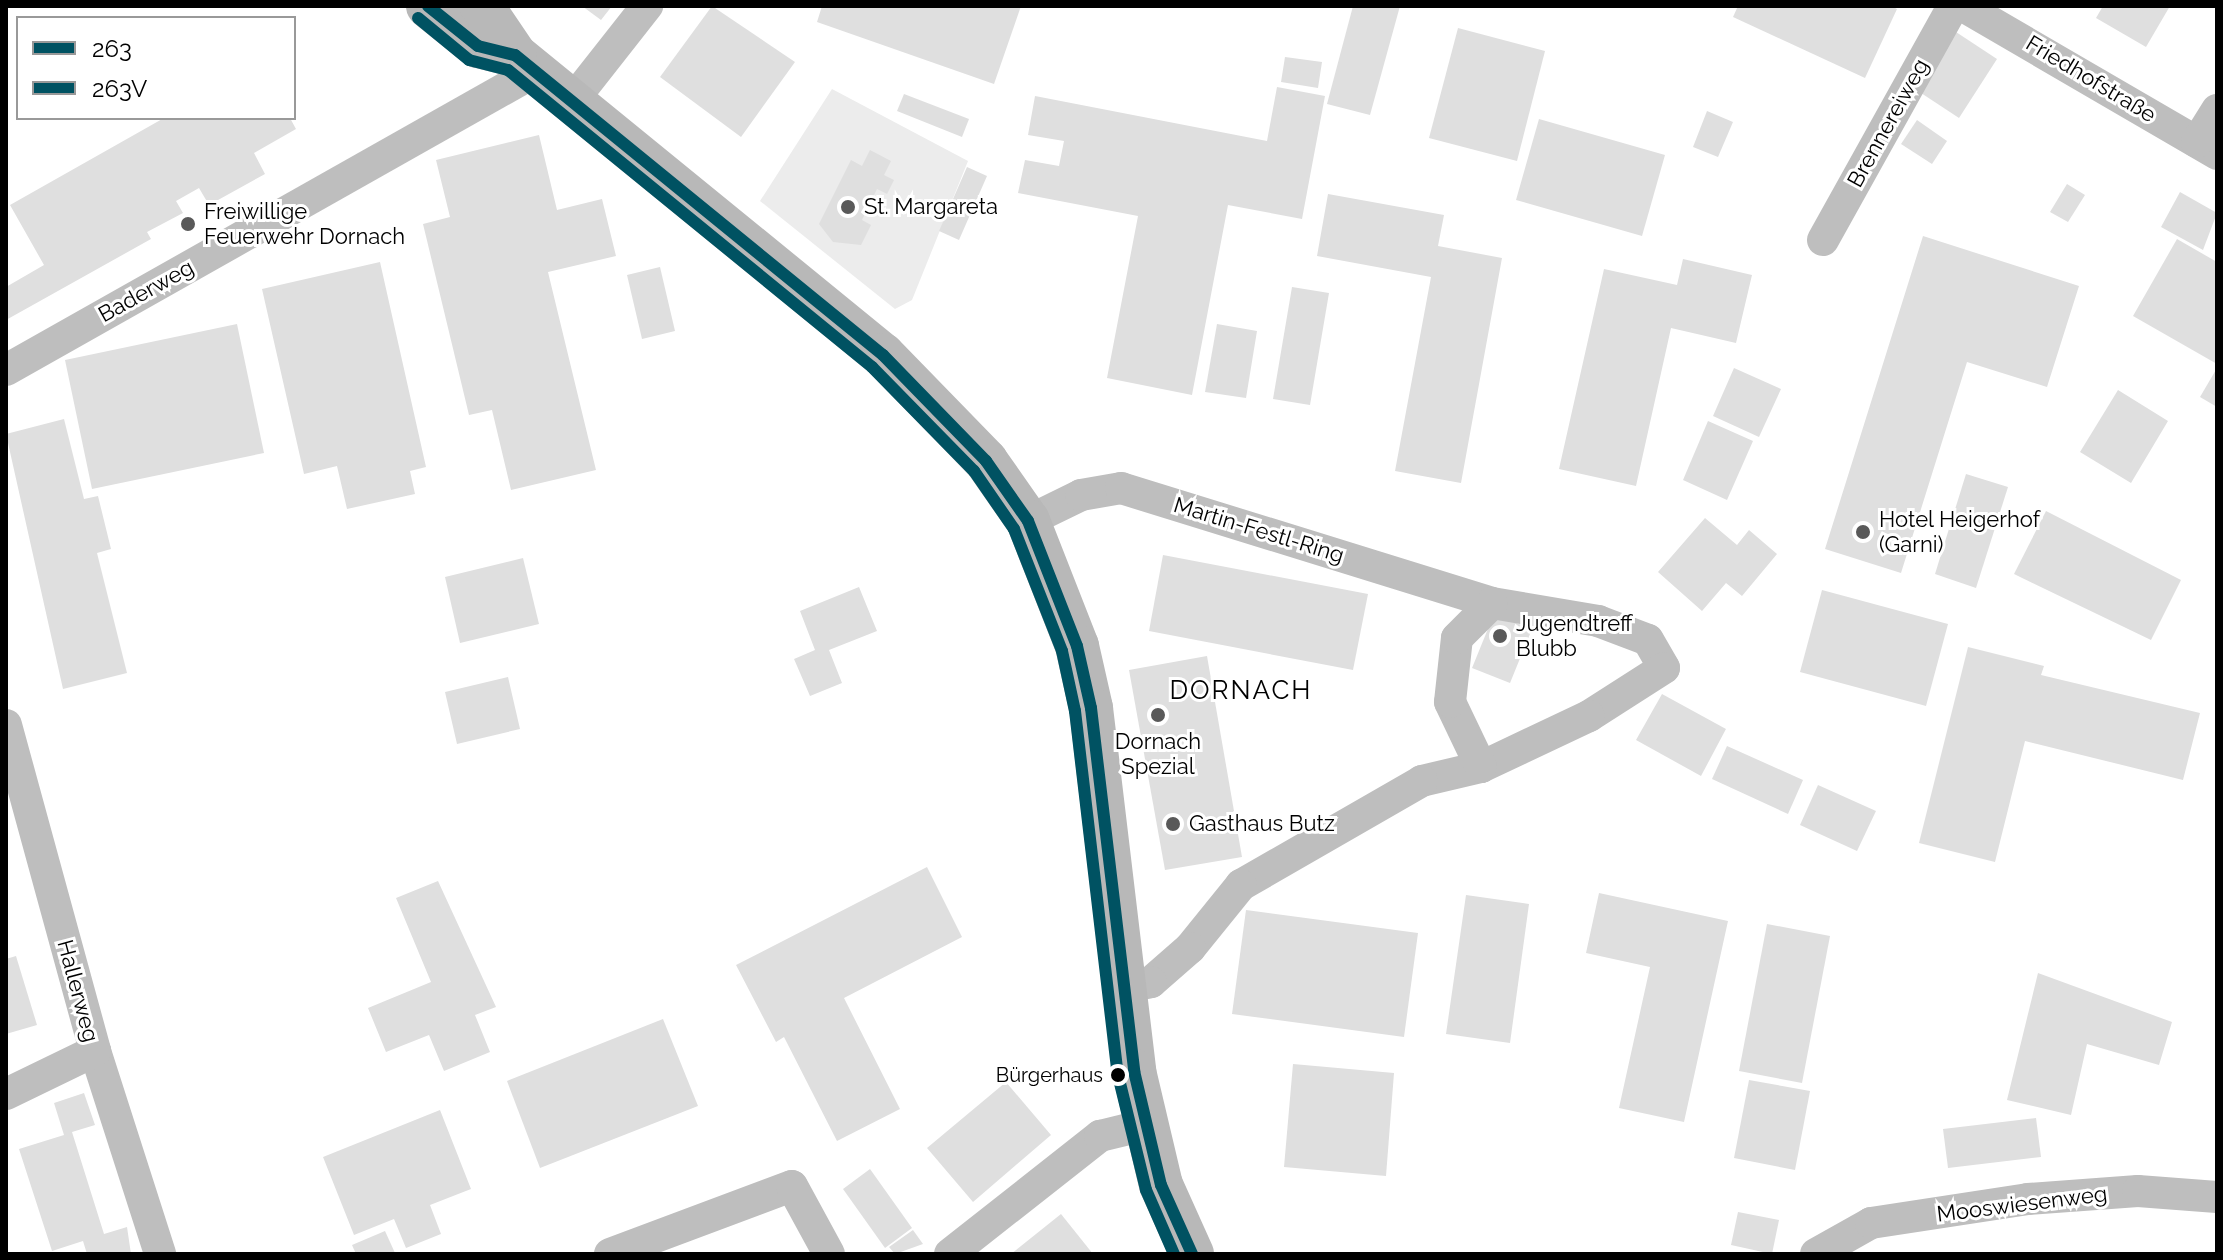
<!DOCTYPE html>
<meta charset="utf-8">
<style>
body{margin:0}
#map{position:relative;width:2223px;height:1260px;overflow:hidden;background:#fff;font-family:Raleway,sans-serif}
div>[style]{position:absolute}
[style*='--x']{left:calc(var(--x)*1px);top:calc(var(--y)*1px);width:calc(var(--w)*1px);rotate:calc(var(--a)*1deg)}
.green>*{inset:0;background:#ececec}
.building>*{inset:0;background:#dfdfdf}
.street>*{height:32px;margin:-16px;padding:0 16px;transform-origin:16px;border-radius:16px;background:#bebebe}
.secondary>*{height:44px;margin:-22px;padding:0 22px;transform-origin:22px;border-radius:22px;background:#b8b8b8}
.bus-1>*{height:12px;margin:-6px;padding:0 6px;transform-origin:6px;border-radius:6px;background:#005262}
.bus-2>*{height:12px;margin:-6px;padding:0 6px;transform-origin:6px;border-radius:6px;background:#005262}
.dots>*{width:22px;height:22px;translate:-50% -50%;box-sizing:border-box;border:4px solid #fff;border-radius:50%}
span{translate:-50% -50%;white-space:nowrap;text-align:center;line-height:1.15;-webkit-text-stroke:6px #fff;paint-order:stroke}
.bus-label{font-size:20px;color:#000}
.right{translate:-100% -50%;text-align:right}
.street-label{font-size:22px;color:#000}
.poi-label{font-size:22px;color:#000}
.left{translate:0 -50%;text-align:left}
.quarter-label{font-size:26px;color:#000;letter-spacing:2px}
.frame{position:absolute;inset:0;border:8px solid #000;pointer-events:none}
.legend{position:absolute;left:16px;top:16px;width:280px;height:104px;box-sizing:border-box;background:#fff;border:2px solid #999;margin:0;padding:10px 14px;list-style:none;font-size:24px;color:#000}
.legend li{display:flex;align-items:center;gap:16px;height:40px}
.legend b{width:40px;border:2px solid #999}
</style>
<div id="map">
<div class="green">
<div style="clip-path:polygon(832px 89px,968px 161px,912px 300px,895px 309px,760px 201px)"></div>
</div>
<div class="building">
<div style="clip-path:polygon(582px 6px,612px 6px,601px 20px)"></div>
<div style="clip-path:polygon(712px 6px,795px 62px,741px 137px,660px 77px)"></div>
<div style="clip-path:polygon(822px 6px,1021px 6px,994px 84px,817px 22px)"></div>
<div style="clip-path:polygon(1353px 6px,1400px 6px,1370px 115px,1327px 104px)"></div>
<div style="clip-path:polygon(1738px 6px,1891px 6px,1897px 9px,1865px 78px,1733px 17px)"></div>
<div style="clip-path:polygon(2103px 6px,2170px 6px,2146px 47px,2096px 18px)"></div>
<div style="clip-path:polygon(1458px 28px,1545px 51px,1517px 161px,1429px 138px)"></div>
<div style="clip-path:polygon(1956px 32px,1997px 59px,1959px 118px,1918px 91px)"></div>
<div style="clip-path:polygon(1285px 57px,1322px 62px,1318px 88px,1281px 82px)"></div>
<div style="clip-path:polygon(1277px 87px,1325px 96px,1302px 219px,1228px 205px,1192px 395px,1107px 378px,1138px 216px,1018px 193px,1025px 160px,1059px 166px,1064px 141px,1028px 135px,1035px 96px,1267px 141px)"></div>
<div style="clip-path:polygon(904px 94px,969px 119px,962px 137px,897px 111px)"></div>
<div style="clip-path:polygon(1707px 111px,1733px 122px,1718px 157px,1693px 147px)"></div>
<div style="clip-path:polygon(164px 118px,290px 118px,296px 129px,254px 153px,265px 174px,209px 205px,199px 188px,176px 201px,183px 213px,147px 232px,151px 239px,6px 320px,6px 287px,44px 265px,10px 205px)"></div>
<div style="clip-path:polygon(1539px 119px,1665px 155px,1642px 236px,1516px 200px)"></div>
<div style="clip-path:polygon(1917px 120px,1947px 141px,1932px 164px,1901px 144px)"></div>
<div style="clip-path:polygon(539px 135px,557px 210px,602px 199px,616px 256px,548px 272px,596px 470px,511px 490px,492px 410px,469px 415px,423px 224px,450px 217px,436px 160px)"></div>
<div style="clip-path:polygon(870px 150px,891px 161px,884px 175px,894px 180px,887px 194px,877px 189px,862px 220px,871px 225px,861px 245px,833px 242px,819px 224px,851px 160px,862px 166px)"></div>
<div style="clip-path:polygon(967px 167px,987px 176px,959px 240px,939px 231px)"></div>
<div style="clip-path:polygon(2067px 184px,2085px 195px,2068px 222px,2050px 212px)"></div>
<div style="clip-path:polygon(2180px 192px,2217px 213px,2203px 250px,2161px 227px)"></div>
<div style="clip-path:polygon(1328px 194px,1444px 215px,1438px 246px,1502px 258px,1461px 483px,1395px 471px,1431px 277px,1317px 256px)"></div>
<div style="clip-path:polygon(1923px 236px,2079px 286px,2047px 387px,1967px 362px,1901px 573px,1825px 549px)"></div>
<div style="clip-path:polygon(2177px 239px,2217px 262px,2217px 364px,2133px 316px)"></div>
<div style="clip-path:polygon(1683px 259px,1752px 275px,1736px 343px,1671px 328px,1636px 486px,1559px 469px,1604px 269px,1677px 285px)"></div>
<div style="clip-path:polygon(380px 262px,426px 467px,410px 471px,415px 494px,347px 509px,337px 466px,304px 474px,262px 289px)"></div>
<div style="clip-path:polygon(660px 267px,675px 331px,642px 339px,627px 275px)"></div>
<div style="clip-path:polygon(1292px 287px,1329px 293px,1310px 405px,1273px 399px)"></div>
<div style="clip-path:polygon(237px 324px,264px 453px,92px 489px,65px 360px)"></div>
<div style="clip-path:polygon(1217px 324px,1257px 331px,1246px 398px,1205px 392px)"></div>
<div style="clip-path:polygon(1734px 368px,1781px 389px,1759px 437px,1713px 416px)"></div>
<div style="clip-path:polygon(2217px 368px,2217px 407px,2200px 397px)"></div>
<div style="clip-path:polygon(2118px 390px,2168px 421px,2131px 483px,2080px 452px)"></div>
<div style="clip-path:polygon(64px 419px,84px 499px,98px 496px,111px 549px,97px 553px,127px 673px,63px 689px,6px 434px)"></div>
<div style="clip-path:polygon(1708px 421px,1753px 441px,1727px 500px,1683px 480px)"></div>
<div style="clip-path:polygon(1966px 474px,2008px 487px,1976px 588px,1935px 574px)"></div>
<div style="clip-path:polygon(2046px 511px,2181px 580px,2151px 640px,2014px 574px)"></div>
<div style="clip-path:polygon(1705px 518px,1737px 545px,1749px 530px,1777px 554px,1742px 596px,1726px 583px,1702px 611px,1658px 572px)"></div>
<div style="clip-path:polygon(1163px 555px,1368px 594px,1353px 670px,1149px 631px)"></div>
<div style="clip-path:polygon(523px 558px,539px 624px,460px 643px,445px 577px)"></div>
<div style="clip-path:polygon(859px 587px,877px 631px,829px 650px,842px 683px,810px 696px,794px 659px,815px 650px,800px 611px)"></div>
<div style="clip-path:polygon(1822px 590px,1948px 624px,1926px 706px,1800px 672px)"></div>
<div style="clip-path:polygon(1494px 614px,1532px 629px,1510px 683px,1472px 668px)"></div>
<div style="clip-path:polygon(1968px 647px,2044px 666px,2041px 675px,2200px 713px,2183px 780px,2025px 741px,1995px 862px,1919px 843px)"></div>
<div style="clip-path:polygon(1207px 656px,1242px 857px,1165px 870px,1129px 670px)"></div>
<div style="clip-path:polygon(508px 677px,520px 729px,457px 744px,445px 692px)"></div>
<div style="clip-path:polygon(1662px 694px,1726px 729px,1701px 776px,1636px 740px)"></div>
<div style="clip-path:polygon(1727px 746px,1803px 780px,1788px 814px,1712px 779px)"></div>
<div style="clip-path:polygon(1818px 785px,1876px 811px,1857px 851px,1800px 825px)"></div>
<div style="clip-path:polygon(927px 867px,962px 937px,844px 998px,900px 1109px,837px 1141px,784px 1037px,776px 1042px,736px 965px)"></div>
<div style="clip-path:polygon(438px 881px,496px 1007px,475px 1015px,490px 1052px,444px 1071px,429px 1035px,386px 1052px,368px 1008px,431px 982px,396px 898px)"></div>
<div style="clip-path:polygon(1599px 893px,1728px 921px,1684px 1122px,1619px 1108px,1650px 967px,1586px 953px)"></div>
<div style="clip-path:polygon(1466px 895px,1529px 904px,1510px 1043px,1446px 1034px)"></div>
<div style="clip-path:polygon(1246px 910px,1418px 933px,1404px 1037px,1232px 1014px)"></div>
<div style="clip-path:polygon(1767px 924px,1830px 936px,1802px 1083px,1739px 1071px)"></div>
<div style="clip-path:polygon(16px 956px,37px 1025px,6px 1034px,6px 959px)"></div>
<div style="clip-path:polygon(2038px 973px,2172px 1022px,2159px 1065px,2087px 1044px,2071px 1115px,2007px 1100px)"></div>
<div style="clip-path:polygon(663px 1019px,698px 1106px,540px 1168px,507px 1081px)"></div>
<div style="clip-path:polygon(1293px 1064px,1394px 1073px,1386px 1176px,1284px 1167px)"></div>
<div style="clip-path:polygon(1749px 1080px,1810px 1091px,1795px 1170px,1734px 1158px)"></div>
<div style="clip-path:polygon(1006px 1082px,1051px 1135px,973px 1202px,927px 1148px)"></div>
<div style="clip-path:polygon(84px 1093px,95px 1125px,72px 1132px,104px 1234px,127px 1227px,131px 1254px,87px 1254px,83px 1241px,52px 1251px,19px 1149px,64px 1135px,54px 1103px)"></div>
<div style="clip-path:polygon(440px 1110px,471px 1189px,430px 1205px,441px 1234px,406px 1248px,394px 1219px,354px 1235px,323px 1157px)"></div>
<div style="clip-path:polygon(2036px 1118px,2041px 1157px,1948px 1168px,1943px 1129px)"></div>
<div style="clip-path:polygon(870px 1169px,912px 1228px,885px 1248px,843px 1189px)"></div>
<div style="clip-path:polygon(1738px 1212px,1779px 1220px,1772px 1254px,1731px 1245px)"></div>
<div style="clip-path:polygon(1061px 1214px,1093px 1254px,1011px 1254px)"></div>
<div style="clip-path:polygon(913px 1230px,923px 1244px,895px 1254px,889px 1247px)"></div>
<div style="clip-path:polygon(385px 1231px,395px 1253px,356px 1254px,352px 1245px)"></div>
</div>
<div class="street">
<div style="--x:1963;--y:6;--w:294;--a:30.2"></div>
<div style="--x:573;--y:100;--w:120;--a:-51.8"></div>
<div style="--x:2197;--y:142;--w:38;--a:-58"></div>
<div style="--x:1823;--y:240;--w:268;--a:-60.9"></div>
<div style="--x:6;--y:370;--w:609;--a:-29.43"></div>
<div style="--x:1028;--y:521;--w:59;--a:-26.1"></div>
<div style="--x:1081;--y:495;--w:41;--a:-9.9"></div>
<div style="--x:1121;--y:488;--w:388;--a:17.2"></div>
<div style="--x:1492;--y:603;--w:108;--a:9.6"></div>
<div style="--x:1598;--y:621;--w:53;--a:20.8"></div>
<div style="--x:1648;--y:640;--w:32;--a:60"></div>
<div style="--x:1664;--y:668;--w:89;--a:147.4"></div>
<div style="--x:1589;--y:716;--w:119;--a:154.7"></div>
<div style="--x:1481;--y:767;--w:61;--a:166.7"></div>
<div style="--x:1422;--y:781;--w:209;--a:150.1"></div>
<div style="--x:1241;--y:885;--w:81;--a:129"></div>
<div style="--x:1190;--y:948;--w:52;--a:138.9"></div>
<div style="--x:1151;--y:982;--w:28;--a:167"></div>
<div style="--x:6;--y:725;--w:338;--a:74.7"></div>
<div style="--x:95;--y:1051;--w:213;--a:72.2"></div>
<div style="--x:1481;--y:767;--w:72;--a:-115.5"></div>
<div style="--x:1450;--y:702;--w:64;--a:-83.8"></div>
<div style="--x:1457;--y:638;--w:49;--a:-45"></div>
<div style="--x:6;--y:1094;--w:99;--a:-25.8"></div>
<div style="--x:610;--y:1254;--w:194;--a:-20.5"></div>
<div style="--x:792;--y:1186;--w:77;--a:61.4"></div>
<div style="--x:950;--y:1254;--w:191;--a:-38.2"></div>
<div style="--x:1100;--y:1136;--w:46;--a:-13.7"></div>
<div style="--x:1816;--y:1254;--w:63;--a:-29.4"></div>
<div style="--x:1871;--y:1223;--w:159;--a:-8.7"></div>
<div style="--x:2028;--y:1199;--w:110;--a:-4.2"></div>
<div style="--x:2138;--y:1191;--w:79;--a:4.3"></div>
</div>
<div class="secondary">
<div style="--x:428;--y:6;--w:64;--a:38.7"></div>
<div style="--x:478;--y:46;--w:38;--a:14"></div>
<div style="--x:515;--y:55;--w:475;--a:39.2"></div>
<div style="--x:883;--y:355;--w:148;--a:45.8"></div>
<div style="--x:986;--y:461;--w:73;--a:55"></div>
<div style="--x:1028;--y:521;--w:134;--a:68.6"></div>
<div style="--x:1077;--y:646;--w:64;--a:77.3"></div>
<div style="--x:1091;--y:708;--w:366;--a:83.2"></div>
<div style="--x:1134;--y:1071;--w:117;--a:76.7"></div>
<div style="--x:1161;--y:1185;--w:76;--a:65.8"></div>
<div style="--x:482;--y:6;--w:59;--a:56"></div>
</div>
<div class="bus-1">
<div style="--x:428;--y:6;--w:64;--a:38.7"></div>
<div style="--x:478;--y:46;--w:38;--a:14"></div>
<div style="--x:515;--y:55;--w:475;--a:39.2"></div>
<div style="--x:883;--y:355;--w:148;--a:45.8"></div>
<div style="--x:986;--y:461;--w:73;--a:55"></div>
<div style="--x:1028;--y:521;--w:134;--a:68.6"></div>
<div style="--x:1077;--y:646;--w:64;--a:77.3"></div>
<div style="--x:1091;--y:708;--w:366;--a:83.2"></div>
<div style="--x:1134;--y:1071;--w:117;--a:76.7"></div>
<div style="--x:1161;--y:1185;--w:76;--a:65.8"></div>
</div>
<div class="bus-2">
<div style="--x:418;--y:18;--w:66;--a:39.5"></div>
<div style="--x:469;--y:60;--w:40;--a:14.4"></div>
<div style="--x:508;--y:70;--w:470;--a:39.2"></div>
<div style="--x:872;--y:367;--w:146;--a:45.6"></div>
<div style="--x:974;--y:471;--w:70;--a:55.4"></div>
<div style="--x:1014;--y:529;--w:131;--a:68.5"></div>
<div style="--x:1062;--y:651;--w:61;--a:77.8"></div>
<div style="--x:1075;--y:711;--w:367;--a:83.3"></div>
<div style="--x:1118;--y:1075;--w:118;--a:76.3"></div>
<div style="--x:1146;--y:1190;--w:70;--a:66.4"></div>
</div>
<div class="dots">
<div style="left:848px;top:207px;background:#595959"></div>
<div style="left:188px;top:224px;background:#595959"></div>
<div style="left:1863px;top:532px;background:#595959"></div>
<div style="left:1500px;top:636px;background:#595959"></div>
<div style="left:1158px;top:715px;background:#595959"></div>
<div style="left:1173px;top:824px;background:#595959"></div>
<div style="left:1118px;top:1075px;background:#000"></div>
</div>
<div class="bus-label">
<span class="right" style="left:1103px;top:1075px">Bürgerhaus</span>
</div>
<div class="street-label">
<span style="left:2091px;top:79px;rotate:31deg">Friedhofstraße</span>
<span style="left:1888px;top:123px;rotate:-61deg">Brennereiweg</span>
<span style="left:146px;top:291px;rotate:-29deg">Baderweg</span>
<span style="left:1259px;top:530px;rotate:17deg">Martin-Festl-Ring</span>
<span style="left:78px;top:991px;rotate:75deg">Hallerweg</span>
<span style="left:2022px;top:1204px;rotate:-7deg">Mooswiesenweg</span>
</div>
<div class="poi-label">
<span class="left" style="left:864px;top:207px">St. Margareta</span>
<span class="left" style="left:204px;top:224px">Freiwillige<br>Feuerwehr Dornach</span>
<span class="left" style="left:1879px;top:532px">Hotel Heigerhof<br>(Garni)</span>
<span class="left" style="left:1516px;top:636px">Jugendtreff<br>Blubb</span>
<span style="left:1158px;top:754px">Dornach<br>Spezial</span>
<span class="left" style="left:1189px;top:824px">Gasthaus Butz</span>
</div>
<div class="quarter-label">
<span style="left:1241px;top:691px">DORNACH</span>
</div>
<div class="frame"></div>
<ul class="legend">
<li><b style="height:10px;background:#005262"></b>263</li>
<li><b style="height:10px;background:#005262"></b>263V</li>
</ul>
</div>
